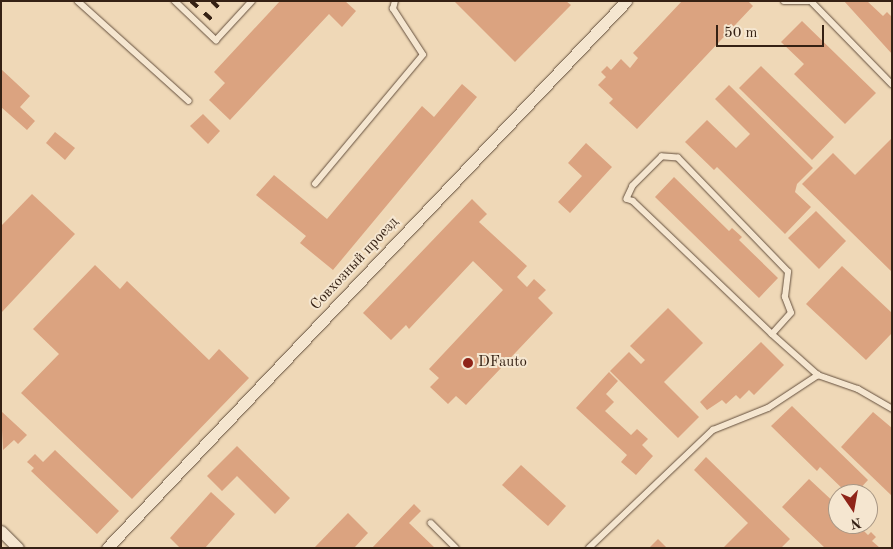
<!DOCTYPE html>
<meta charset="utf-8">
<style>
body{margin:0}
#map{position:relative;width:893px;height:549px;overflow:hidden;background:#efd8b7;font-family:"Old Standard TT",serif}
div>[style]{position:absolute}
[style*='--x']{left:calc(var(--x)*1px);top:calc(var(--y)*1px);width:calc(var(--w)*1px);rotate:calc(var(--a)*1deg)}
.building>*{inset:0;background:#dba380}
.roads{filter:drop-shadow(0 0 1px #644f3d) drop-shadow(0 0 1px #644f3d)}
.service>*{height:5.5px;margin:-2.75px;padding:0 2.75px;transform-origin:2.75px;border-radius:2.75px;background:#f5e6d0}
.minor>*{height:11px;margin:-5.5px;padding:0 5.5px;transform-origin:5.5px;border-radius:5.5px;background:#f5e6d0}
.rail>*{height:4px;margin-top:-2px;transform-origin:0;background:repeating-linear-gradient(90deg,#352114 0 9px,transparent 0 18px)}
.dots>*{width:14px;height:14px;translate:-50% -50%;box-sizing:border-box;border:2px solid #f5e6d0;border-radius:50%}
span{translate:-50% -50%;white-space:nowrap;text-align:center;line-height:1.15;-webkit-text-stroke:4px #f5e6d0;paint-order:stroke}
.street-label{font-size:15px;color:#352114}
.poi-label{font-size:15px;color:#352114}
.left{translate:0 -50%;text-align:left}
.frame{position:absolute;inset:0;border:2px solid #352114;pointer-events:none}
.north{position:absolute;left:828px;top:484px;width:50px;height:50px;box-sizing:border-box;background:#f5e6d0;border:1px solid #a89785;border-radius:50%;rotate:168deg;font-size:14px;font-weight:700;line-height:20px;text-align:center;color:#352114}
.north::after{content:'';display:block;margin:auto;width:18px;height:22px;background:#8f2418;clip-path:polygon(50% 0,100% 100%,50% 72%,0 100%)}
.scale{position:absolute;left:716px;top:25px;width:108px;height:22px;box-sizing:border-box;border:2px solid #352114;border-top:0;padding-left:6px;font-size:15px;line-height:18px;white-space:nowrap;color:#352114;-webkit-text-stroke:4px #f5e6d0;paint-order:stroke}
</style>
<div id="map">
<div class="building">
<div style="clip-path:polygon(280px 1px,345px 1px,356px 11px,342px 27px,329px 14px,230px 120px,209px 100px,225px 83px,214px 72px)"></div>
<div style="clip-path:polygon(454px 1px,566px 1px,571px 5px,515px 62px)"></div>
<div style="clip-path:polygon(682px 1px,748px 1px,753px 6px,637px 129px,609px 103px,613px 99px,598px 85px,606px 77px,601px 72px,607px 66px,611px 70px,621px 59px,630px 68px,638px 58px,633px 53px)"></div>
<div style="clip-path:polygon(844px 1px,867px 1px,883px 16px,887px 12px,892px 17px,892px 54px)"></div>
<div style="clip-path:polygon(802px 21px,876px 93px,845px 124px,794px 74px,804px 64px,781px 42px)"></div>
<div style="clip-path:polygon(761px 66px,834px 137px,812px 160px,739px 88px)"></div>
<div style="clip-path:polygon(1px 69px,30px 96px,20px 107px,35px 121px,27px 130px,1px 107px)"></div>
<div style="clip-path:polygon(462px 84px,477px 97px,333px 270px,300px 243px,306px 236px,256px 195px,274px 175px,327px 219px,422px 106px,434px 117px)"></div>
<div style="clip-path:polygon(729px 85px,813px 168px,797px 184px,795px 192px,811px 207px,785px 234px,717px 167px,714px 170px,685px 142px,707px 120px,736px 148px,750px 134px,715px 99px)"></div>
<div style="clip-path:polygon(203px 114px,220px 131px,208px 144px,190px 126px)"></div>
<div style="clip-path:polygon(55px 132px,75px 148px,65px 160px,46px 143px)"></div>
<div style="clip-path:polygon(892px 138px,892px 272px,802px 184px,833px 153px,855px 175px)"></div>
<div style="clip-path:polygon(586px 143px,612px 167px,570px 213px,558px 202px,582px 176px,568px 163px)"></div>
<div style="clip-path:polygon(674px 177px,729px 231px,732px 228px,742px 237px,739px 240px,778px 278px,759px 298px,655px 197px)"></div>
<div style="clip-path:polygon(32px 194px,75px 234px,1px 313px,1px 226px)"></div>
<div style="clip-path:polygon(472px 199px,487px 214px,479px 222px,527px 266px,517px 277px,527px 287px,534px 279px,546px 290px,538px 298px,553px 313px,466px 405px,456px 396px,448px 404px,430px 387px,439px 378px,429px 369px,503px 290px,473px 261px,409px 329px,406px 325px,391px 340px,363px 313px)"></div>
<div style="clip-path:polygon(816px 211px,846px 241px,819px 269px,788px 238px)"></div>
<div style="clip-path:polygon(95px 265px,120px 289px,127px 281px,209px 360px,219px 349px,249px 378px,132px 499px,21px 393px,59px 354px,33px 329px)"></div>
<div style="clip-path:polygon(842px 266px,892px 313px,892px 333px,866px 360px,806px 304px)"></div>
<div style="clip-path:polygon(668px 308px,703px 343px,664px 382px,699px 417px,678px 438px,610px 371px,629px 352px,641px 364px,645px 360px,630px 346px)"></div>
<div style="clip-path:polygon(761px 342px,784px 365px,754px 395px,749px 390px,740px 399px,736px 395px,726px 404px,722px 400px,707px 410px,700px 402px)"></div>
<div style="clip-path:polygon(609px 372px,618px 381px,606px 394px,614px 402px,605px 411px,631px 435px,637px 429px,648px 439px,642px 445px,653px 456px,636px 475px,621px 462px,627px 455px,576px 408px)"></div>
<div style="clip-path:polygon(792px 406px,868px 480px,855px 494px,848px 494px,820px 467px,817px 471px,771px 426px)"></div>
<div style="clip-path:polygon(1px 411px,27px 435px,18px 444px,14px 440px,3px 450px)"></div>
<div style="clip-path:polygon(873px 412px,892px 428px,892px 496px,841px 447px)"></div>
<div style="clip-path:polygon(237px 446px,290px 498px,275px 514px,237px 476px,222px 491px,207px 476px)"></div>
<div style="clip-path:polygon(55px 450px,119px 511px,97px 534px,31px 471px,34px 468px,27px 462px,35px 454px,43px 462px)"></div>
<div style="clip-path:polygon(706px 457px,790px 539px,781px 548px,723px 548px,748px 523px,694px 470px)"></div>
<div style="clip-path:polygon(521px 465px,566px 506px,548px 526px,502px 485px)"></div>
<div style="clip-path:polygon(809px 479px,838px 506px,838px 524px,857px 524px,868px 535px,871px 532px,876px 537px,872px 541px,880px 548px,825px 548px,782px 507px)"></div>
<div style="clip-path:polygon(211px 492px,235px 514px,205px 548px,180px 548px,170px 538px)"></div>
<div style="clip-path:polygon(414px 504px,421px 511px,409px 523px,435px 548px,372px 548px)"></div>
<div style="clip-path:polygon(348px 513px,368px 533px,354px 548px,314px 548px)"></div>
<div style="clip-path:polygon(658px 539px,667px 548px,649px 548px)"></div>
</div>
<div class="roads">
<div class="service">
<div style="--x:78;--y:1;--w:149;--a:42"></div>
<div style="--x:175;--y:1;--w:57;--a:43.6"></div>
<div style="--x:216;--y:40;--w:53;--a:-47.3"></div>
<div style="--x:784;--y:1;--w:27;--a:0"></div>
<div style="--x:811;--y:1;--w:116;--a:45.7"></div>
<div style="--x:315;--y:184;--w:168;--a:-50.1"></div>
<div style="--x:423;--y:55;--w:55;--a:-123.1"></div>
<div style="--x:393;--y:9;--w:8;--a:-76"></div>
<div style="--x:772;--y:334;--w:28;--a:-48"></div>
<div style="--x:791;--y:313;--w:17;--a:-111"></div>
<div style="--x:785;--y:297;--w:25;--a:-83"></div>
<div style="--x:788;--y:272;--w:158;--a:-134"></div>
<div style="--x:678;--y:158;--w:16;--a:-176"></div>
<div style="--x:662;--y:157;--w:41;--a:135"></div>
<div style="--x:633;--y:186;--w:14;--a:115"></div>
<div style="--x:627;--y:199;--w:6;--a:18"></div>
<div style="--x:633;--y:201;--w:192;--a:43.7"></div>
<div style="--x:772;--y:334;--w:62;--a:41.7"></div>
<div style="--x:431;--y:523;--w:35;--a:45"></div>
<div style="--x:589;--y:548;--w:171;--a:-43.6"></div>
<div style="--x:713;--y:430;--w:59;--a:-21.8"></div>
<div style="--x:768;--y:408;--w:60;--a:-33.4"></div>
<div style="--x:818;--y:375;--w:42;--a:19.3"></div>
<div style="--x:858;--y:389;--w:39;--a:30"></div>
</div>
<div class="minor">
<div style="--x:1;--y:531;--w:24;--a:45"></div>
<div style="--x:107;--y:548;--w:754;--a:-46.5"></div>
</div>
</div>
<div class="rail">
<div style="--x:191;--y:1;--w:30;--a:42"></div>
<div style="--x:212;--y:1;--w:14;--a:45"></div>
</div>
<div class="dots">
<div style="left:468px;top:363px;background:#8f2418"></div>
</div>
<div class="street-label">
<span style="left:355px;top:264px;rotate:-47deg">Совхозный проезд</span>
</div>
<div class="poi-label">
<span class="left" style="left:478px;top:363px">DFauto</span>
</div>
<div class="frame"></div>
<div class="north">N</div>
<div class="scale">50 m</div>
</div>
